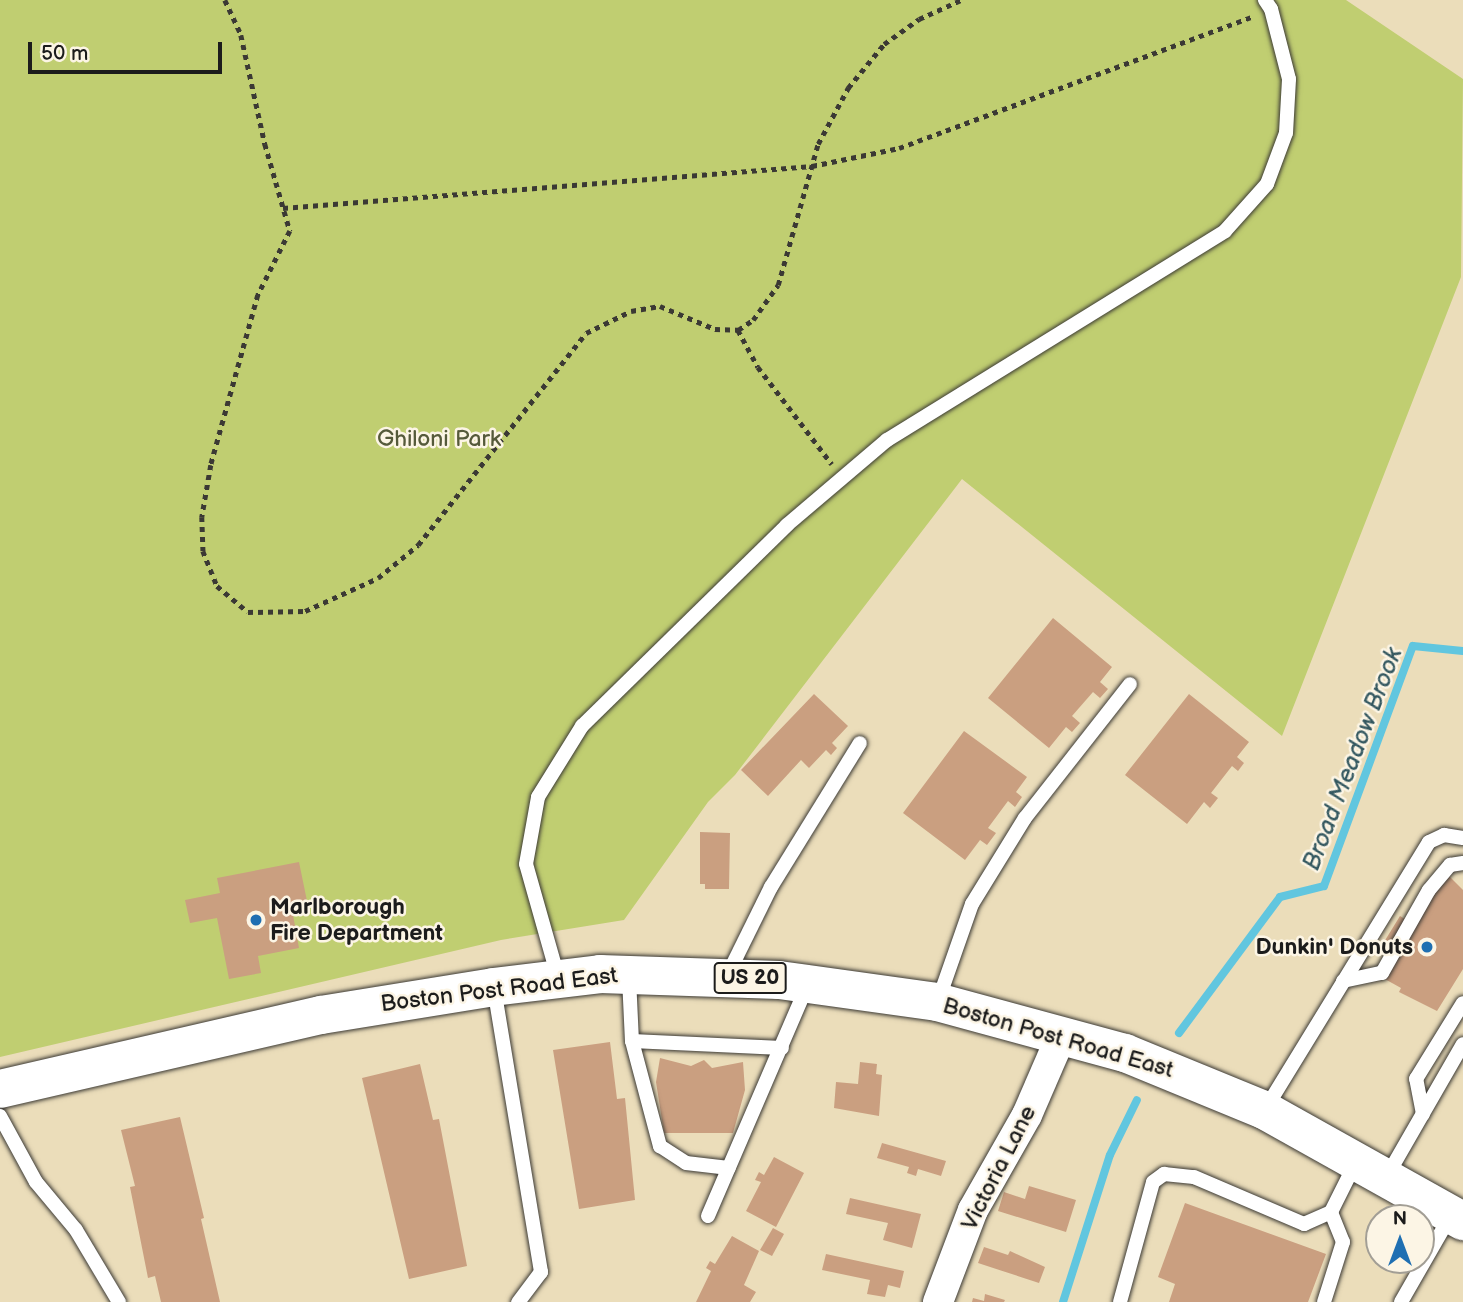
<!DOCTYPE html>
<style>
body{margin:0}
#map{position:relative;width:1463px;height:1302px;overflow:hidden;background:#ebddba;font-family:"Balsamiq Sans",sans-serif}
div>[style]{position:absolute}
[style*='--x']{left:calc(var(--x)*1px);top:calc(var(--y)*1px);width:calc(var(--w)*1px);rotate:calc(var(--a)*1deg)}
.green>*{inset:0;background:#c0ce71}
.stream>*{height:8px;margin:-4px;padding:0 4px;transform-origin:4px;border-radius:4px;background:#61c6df}
.building>*{inset:0;background:#ca9f80}
.path>*{height:4.5px;margin-top:-2.25px;transform-origin:0;background:repeating-linear-gradient(90deg,#3b3934 0 5px,transparent 0 10px)}
.roads{filter:drop-shadow(0 0 2px #3b3934) drop-shadow(0 0 2px #3b3934)}
.service>*{height:14px;margin:-7px;padding:0 7px;transform-origin:7px;border-radius:7px;background:#fff}
.minor>*{height:30px;margin:-15px;padding:0 15px;transform-origin:15px;border-radius:15px;background:#fff}
.primary>*{height:38px;margin:-19px;padding:0 19px;transform-origin:19px;border-radius:19px;background:#fff}
.dots>*{width:19px;height:19px;translate:-50% -50%;box-sizing:border-box;border:4px solid #fcf5e5;border-radius:50%}
span{translate:-50% -50%;white-space:nowrap;text-align:center;line-height:1.15;-webkit-text-stroke:5px #fcf5e5;paint-order:stroke}
.shield-label span{padding:2px 5px;background:#fcf5e5;border:2px solid;border-radius:5px;-webkit-text-stroke-width:0}
.shield-label{font-size:21px;color:#1c1c1c;font-weight:700}
.park-label{font-size:23px;color:#555a3a}
.poi-label{font-size:23px;color:#1c1c1c;font-weight:700}
.left{translate:0 -50%;text-align:left}
.right{translate:-100% -50%;text-align:right}
.street-label{font-size:23px;color:#1c1c1c}
.water-label{font-size:24px;color:#345860;font-style:italic}
.north{position:absolute;left:1365px;top:1204px;width:70px;height:70px;box-sizing:border-box;background:#fcf5e5;border:2px solid #a29e95;border-radius:50%;rotate:0deg;font-size:19px;font-weight:700;line-height:28px;text-align:center;color:#1c1c1c}
.north::after{content:'';display:block;margin:auto;width:24px;height:32px;background:#1f6fb2;clip-path:polygon(50% 0,100% 100%,50% 72%,0 100%)}
.scale{position:absolute;left:28px;top:42px;width:194px;height:32px;box-sizing:border-box;border:4px solid #1c1c1c;border-top:0;padding-left:9px;font-size:21px;line-height:24px;white-space:nowrap;color:#1c1c1c;-webkit-text-stroke:5px #fcf5e5;paint-order:stroke}
</style>
<div id="map">
<div class="green">
<div style="clip-path:polygon(0 0,1346px 0,1463px 79px,1461px 277px,1282px 736px,962px 479px,735px 775px,708px 802px,624px 920px,501px 940px,0 1057px)"></div>
</div>
<div class="stream">
<div style="--x:1179;--y:1033;--w:169;--a:-53.4"></div>
<div style="--x:1280;--y:897;--w:45;--a:-14"></div>
<div style="--x:1324;--y:886;--w:256;--a:-69.7"></div>
<div style="--x:1413;--y:646;--w:50;--a:5.7"></div>
<div style="--x:1063;--y:1302;--w:154;--a:-72.3"></div>
<div style="--x:1110;--y:1155;--w:61;--a:-63.9"></div>
</div>
<div class="building">
<div style="clip-path:polygon(1053px 618px,1112px 667px,1100px 682px,1108px 689px,1100px 698px,1093px 692px,1072px 716px,1080px 723px,1072px 732px,1066px 727px,1049px 748px,988px 698px)"></div>
<div style="clip-path:polygon(814px 694px,848px 726px,832px 743px,837px 748px,831px 755px,826px 750px,809px 768px,801px 760px,768px 796px,741px 770px)"></div>
<div style="clip-path:polygon(1189px 694px,1249px 742px,1237px 757px,1244px 763px,1238px 771px,1232px 766px,1211px 793px,1218px 798px,1210px 808px,1204px 802px,1187px 824px,1125px 775px)"></div>
<div style="clip-path:polygon(964px 731px,1027px 777px,1016px 792px,1022px 797px,1015px 807px,1008px 801px,988px 828px,996px 833px,987px 845px,980px 840px,965px 860px,903px 813px)"></div>
<div style="clip-path:polygon(700px 832px,730px 833px,729px 889px,705px 889px,705px 884px,700px 884px)"></div>
<div style="clip-path:polygon(299px 862px,307px 901px,291px 904px,299px 948px,258px 956px,261px 973px,229px 979px,217px 918px,190px 923px,185px 900px,220px 893px,217px 878px)"></div>
<div style="clip-path:polygon(1446px 873px,1463px 890px,1463px 969px,1437px 1011px,1399px 992px,1401px 988px,1383px 978px,1399px 951px,1384px 942px,1400px 916px,1415px 925px)"></div>
<div style="clip-path:polygon(610px 1042px,617px 1099px,625px 1098px,635px 1200px,579px 1209px,553px 1050px)"></div>
<div style="clip-path:polygon(660px 1058px,691px 1066px,704px 1060px,712px 1068px,743px 1062px,745px 1090px,733px 1133px,664px 1133px,656px 1082px)"></div>
<div style="clip-path:polygon(860px 1062px,877px 1064px,876px 1074px,882px 1075px,879px 1116px,834px 1108px,836px 1082px,858px 1084px)"></div>
<div style="clip-path:polygon(420px 1064px,433px 1120px,439px 1119px,467px 1266px,409px 1279px,362px 1078px)"></div>
<div style="clip-path:polygon(180px 1117px,204px 1218px,201px 1219px,220px 1302px,161px 1302px,155px 1276px,148px 1278px,130px 1187px,135px 1186px,121px 1130px)"></div>
<div style="clip-path:polygon(882px 1143px,946px 1161px,941px 1176px,918px 1169px,916px 1176px,907px 1173px,909px 1167px,877px 1158px)"></div>
<div style="clip-path:polygon(774px 1157px,804px 1173px,776px 1227px,746px 1211px,761px 1182px,755px 1180px,759px 1172px,764px 1175px)"></div>
<div style="clip-path:polygon(1029px 1186px,1076px 1200px,1066px 1232px,998px 1211px,1004px 1192px,1025px 1199px)"></div>
<div style="clip-path:polygon(850px 1198px,921px 1214px,912px 1248px,883px 1240px,888px 1223px,846px 1214px)"></div>
<div style="clip-path:polygon(1185px 1203px,1326px 1254px,1308px 1302px,1169px 1302px,1175px 1284px,1158px 1277px)"></div>
<div style="clip-path:polygon(773px 1228px,784px 1234px,772px 1256px,760px 1250px)"></div>
<div style="clip-path:polygon(732px 1236px,759px 1251px,744px 1285px,756px 1292px,750px 1302px,696px 1302px,711px 1271px,706px 1268px,710px 1261px,715px 1264px)"></div>
<div style="clip-path:polygon(984px 1247px,1008px 1255px,1010px 1251px,1045px 1267px,1039px 1283px,978px 1263px)"></div>
<div style="clip-path:polygon(826px 1254px,904px 1271px,900px 1288px,888px 1285px,885px 1297px,867px 1294px,870px 1280px,822px 1270px)"></div>
<div style="clip-path:polygon(985px 1294px,1005px 1300px,1004px 1302px,972px 1302px,973px 1298px,984px 1301px)"></div>
</div>
<div class="path">
<div style="--x:225;--y:0;--w:38;--a:65"></div>
<div style="--x:241;--y:35;--w:112;--a:77.6"></div>
<div style="--x:265;--y:144;--w:91;--a:74"></div>
<div style="--x:290;--y:231;--w:72;--a:116.6"></div>
<div style="--x:258;--y:295;--w:176;--a:105.5"></div>
<div style="--x:211;--y:465;--w:53;--a:99.8"></div>
<div style="--x:202;--y:517;--w:34;--a:88"></div>
<div style="--x:203;--y:551;--w:38;--a:68"></div>
<div style="--x:217;--y:586;--w:40;--a:40"></div>
<div style="--x:248;--y:612;--w:57;--a:-1"></div>
<div style="--x:305;--y:611;--w:80;--a:-24.3"></div>
<div style="--x:378;--y:578;--w:52;--a:-39.5"></div>
<div style="--x:418;--y:545;--w:270;--a:-51.6"></div>
<div style="--x:586;--y:333;--w:50;--a:-26.1"></div>
<div style="--x:631;--y:311;--w:29;--a:-10"></div>
<div style="--x:660;--y:306;--w:60;--a:22.7"></div>
<div style="--x:715;--y:329;--w:23;--a:2"></div>
<div style="--x:738;--y:330;--w:18;--a:-34"></div>
<div style="--x:753;--y:320;--w:43;--a:-54.5"></div>
<div style="--x:778;--y:285;--w:147;--a:-74.2"></div>
<div style="--x:818;--y:144;--w:64;--a:-61.8"></div>
<div style="--x:848;--y:88;--w:57;--a:-50.7"></div>
<div style="--x:884;--y:44;--w:43;--a:-35.5"></div>
<div style="--x:919;--y:19;--w:46;--a:-24.3"></div>
<div style="--x:283;--y:208;--w:531;--a:-4.54"></div>
<div style="--x:812;--y:166;--w:89;--a:-11.7"></div>
<div style="--x:899;--y:148;--w:378;--a:-20.4"></div>
<div style="--x:738;--y:330;--w:42;--a:61.6"></div>
<div style="--x:758;--y:367;--w:122;--a:52.7"></div>
</div>
<div class="roads">
<div class="service">
<div style="--x:727;--y:976;--w:99;--a:-63.7"></div>
<div style="--x:771;--y:887;--w:169;--a:-58.3"></div>
<div style="--x:558;--y:977;--w:117;--a:-105.8"></div>
<div style="--x:526;--y:864;--w:68;--a:-79.8"></div>
<div style="--x:538;--y:797;--w:84;--a:-58.2"></div>
<div style="--x:582;--y:726;--w:287;--a:-44.4"></div>
<div style="--x:787;--y:525;--w:131;--a:-40.4"></div>
<div style="--x:887;--y:440;--w:397;--a:-31.7"></div>
<div style="--x:1225;--y:231;--w:63;--a:-48.2"></div>
<div style="--x:1267;--y:184;--w:54;--a:-69.6"></div>
<div style="--x:1286;--y:133;--w:54;--a:-86.8"></div>
<div style="--x:1289;--y:79;--w:72;--a:-104.4"></div>
<div style="--x:1271;--y:9;--w:11;--a:-124"></div>
<div style="--x:629;--y:978;--w:63;--a:87.3"></div>
<div style="--x:632;--y:1041;--w:109;--a:75.1"></div>
<div style="--x:660;--y:1146;--w:31;--a:33"></div>
<div style="--x:686;--y:1163;--w:43;--a:6.6"></div>
<div style="--x:1343;--y:981;--w:40;--a:-12"></div>
<div style="--x:1382;--y:973;--w:95;--a:-60.5"></div>
<div style="--x:1429;--y:890;--w:33;--a:-50"></div>
<div style="--x:1450;--y:865;--w:13;--a:-9"></div>
<div style="--x:494;--y:988;--w:288;--a:80.6"></div>
<div style="--x:541;--y:1272;--w:38;--a:127"></div>
<div style="--x:938;--y:1001;--w:103;--a:-70.7"></div>
<div style="--x:972;--y:904;--w:101;--a:-58.4"></div>
<div style="--x:1025;--y:818;--w:170;--a:-51.9"></div>
<div style="--x:632;--y:1041;--w:150;--a:2.7"></div>
<div style="--x:1266;--y:1108;--w:312;--a:-58.5"></div>
<div style="--x:1429;--y:842;--w:17;--a:-25"></div>
<div style="--x:1444;--y:835;--w:19;--a:9"></div>
<div style="--x:1423;--y:1114;--w:36;--a:-101"></div>
<div style="--x:1416;--y:1079;--w:89;--a:-58.3"></div>
<div style="--x:0;--y:1116;--w:75;--a:61.4"></div>
<div style="--x:36;--y:1182;--w:62;--a:50.2"></div>
<div style="--x:76;--y:1230;--w:84;--a:59.2"></div>
<div style="--x:1387;--y:1176;--w:152;--a:-60.1"></div>
<div style="--x:708;--y:1216;--w:253;--a:-66.7"></div>
<div style="--x:1120;--y:1302;--w:124;--a:-74.6"></div>
<div style="--x:1153;--y:1182;--w:14;--a:-36"></div>
<div style="--x:1164;--y:1174;--w:30;--a:6"></div>
<div style="--x:1194;--y:1177;--w:120;--a:23.1"></div>
<div style="--x:1304;--y:1224;--w:30;--a:-24"></div>
<div style="--x:1331;--y:1212;--w:54;--a:-63.4"></div>
<div style="--x:1324;--y:1302;--w:63;--a:-72.4"></div>
<div style="--x:1343;--y:1242;--w:32;--a:-112"></div>
<div style="--x:1401;--y:1302;--w:100;--a:-60.1"></div>
</div>
<div class="minor">
<div style="--x:938;--y:1302;--w:98;--a:-69.2"></div>
<div style="--x:973;--y:1210;--w:109;--a:-60.4"></div>
<div style="--x:1027;--y:1115;--w:88;--a:-66.6"></div>
</div>
<div class="primary">
<div style="--x:0;--y:1089;--w:329;--a:-13"></div>
<div style="--x:321;--y:1015;--w:174;--a:-9.2"></div>
<div style="--x:493;--y:987;--w:108;--a:-6.9"></div>
<div style="--x:600;--y:974;--w:179;--a:1.9"></div>
<div style="--x:779;--y:980;--w:160;--a:7.9"></div>
<div style="--x:937;--y:1002;--w:195;--a:15.2"></div>
<div style="--x:1125;--y:1053;--w:150;--a:22.3"></div>
<div style="--x:1264;--y:1110;--w:228;--a:29.2"></div>
</div>
</div>
<div class="dots">
<div style="left:256px;top:920px;background:#1f6fb2"></div>
<div style="left:1427px;top:947px;background:#1f6fb2"></div>
</div>
<div class="shield-label">
<span style="left:750px;top:978px">US 20</span>
</div>
<div class="park-label">
<span style="left:439px;top:439px">Ghiloni Park</span>
</div>
<div class="poi-label">
<span class="left" style="left:270px;top:920px">Marlborough<br>Fire Department</span>
<span class="right" style="left:1413px;top:947px">Dunkin' Donuts</span>
</div>
<div class="street-label">
<span style="left:499px;top:990px;rotate:-7deg">Boston Post Road East</span>
<span style="left:1058px;top:1038px;rotate:16deg">Boston Post Road East</span>
<span style="left:999px;top:1168px;rotate:-63deg">Victoria Lane</span>
</div>
<div class="water-label">
<span style="left:1353px;top:759px;rotate:-69deg">Broad Meadow Brook</span>
</div>
<div class="north">N</div>
<div class="scale">50 m</div>
</div>
